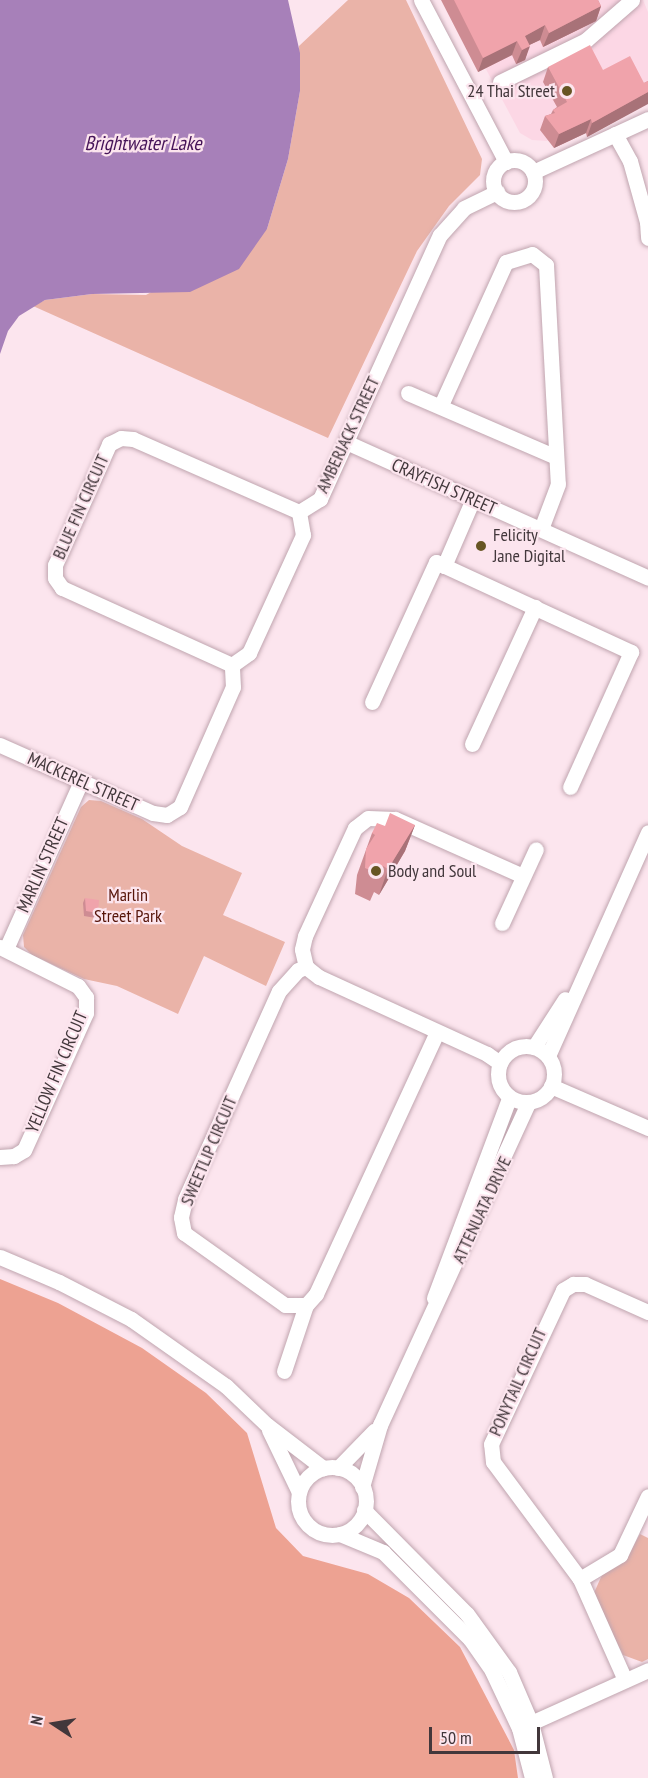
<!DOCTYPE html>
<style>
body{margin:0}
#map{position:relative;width:648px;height:1778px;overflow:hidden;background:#fce5ee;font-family:"PT Sans Narrow",sans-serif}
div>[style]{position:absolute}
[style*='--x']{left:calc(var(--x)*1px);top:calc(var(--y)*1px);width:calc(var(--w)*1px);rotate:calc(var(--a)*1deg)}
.built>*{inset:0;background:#fcd7e5}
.green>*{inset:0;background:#eab3a8}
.forest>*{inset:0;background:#eda292}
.water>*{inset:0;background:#a780b9}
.roads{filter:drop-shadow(0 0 2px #c0a5af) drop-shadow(0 0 2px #c0a5af)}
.minor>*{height:15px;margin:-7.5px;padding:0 7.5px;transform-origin:7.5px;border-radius:7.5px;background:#fff}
.minor>.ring{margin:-7.5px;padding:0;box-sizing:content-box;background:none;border:15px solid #fff;border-radius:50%}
.wall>*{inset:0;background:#ce8c93}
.shaded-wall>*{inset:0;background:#a87278}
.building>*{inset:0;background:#f0a3ab}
.dots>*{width:16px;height:16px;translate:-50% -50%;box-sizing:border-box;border:3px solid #fce5ee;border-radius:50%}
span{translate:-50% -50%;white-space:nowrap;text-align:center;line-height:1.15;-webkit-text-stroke:4.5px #fce5ee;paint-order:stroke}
.poi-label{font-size:18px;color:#42373b}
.right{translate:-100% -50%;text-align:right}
.left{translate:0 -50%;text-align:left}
.street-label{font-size:18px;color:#42373b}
.park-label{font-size:18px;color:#561409}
.water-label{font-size:20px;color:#461459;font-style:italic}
.north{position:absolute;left:24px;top:1694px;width:60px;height:60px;-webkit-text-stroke:4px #fce5ee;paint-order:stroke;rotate:282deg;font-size:16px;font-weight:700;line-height:24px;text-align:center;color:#42373b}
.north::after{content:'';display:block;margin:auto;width:21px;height:27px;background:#42373b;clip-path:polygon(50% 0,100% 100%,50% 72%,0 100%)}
.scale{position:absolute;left:429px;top:1727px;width:111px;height:27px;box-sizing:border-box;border:3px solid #42373b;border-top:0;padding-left:8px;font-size:18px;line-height:21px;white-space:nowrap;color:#42373b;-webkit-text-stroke:4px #fce5ee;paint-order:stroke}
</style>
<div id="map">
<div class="built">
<div style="clip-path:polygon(449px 0,643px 0,648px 12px,648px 94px,547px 141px,532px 140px,520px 133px)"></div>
</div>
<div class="green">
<div style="clip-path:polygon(348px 0,406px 0,482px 159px,480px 175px,449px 206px,417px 251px,328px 438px,33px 306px,45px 300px,92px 294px,146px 295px,267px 229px,288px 159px,300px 91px,299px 46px)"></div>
<div style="clip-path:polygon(89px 800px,101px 801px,142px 819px,182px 846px,242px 873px,223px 915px,285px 942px,266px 986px,204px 956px,178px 1014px,117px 986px,84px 979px,32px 955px,24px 947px,23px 935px,81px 807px)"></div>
<div style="clip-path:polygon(640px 1534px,648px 1538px,648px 1659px,642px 1662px,623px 1655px,593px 1595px,602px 1575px,627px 1558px)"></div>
</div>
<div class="forest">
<div style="clip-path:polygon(0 1279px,58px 1303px,142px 1348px,206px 1393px,247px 1433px,276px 1528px,303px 1556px,368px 1574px,409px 1598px,460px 1647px,514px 1750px,518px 1778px,0 1778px)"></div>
</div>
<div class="water">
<div style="clip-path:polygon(0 0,288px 0,300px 53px,300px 91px,288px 159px,267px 229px,239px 269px,190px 292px,92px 294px,45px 300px,19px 316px,8px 331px,0 354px)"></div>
</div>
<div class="roads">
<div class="minor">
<div style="--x:421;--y:0;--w:183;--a:62.3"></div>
<div style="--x:500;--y:82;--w:96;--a:-26"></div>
<div style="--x:586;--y:40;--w:61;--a:-41"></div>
<div style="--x:615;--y:134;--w:31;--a:61"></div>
<div style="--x:630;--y:161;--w:63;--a:74.4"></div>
<div style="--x:647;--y:222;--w:16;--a:86"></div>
<div class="ring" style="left:493px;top:160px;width:27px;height:27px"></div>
<div style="--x:533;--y:172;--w:127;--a:-24.7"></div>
<div style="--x:408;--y:393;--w:161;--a:23.4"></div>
<div style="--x:441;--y:405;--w:157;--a:-65.6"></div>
<div style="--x:506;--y:262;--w:27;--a:-17"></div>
<div style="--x:532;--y:254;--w:18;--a:38"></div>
<div style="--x:546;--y:265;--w:219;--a:86.9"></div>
<div style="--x:558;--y:484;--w:48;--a:110.7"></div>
<div style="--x:346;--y:442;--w:331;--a:24.2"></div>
<div style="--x:444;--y:566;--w:73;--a:-66.6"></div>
<div style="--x:232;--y:665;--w:187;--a:-155.6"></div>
<div style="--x:62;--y:588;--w:12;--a:-125"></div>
<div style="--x:55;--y:578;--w:13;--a:-90"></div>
<div style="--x:55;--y:565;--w:133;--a:-65.9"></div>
<div style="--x:109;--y:444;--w:13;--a:-27"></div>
<div style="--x:121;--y:438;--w:12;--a:5"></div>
<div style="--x:133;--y:439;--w:181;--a:23.7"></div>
<div style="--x:372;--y:702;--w:154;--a:-65.4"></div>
<div style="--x:436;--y:562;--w:215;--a:24.8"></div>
<div style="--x:631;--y:652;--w:148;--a:114.3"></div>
<div style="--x:472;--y:744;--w:151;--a:-65.3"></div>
<div style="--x:0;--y:745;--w:167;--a:24"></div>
<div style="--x:153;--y:813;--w:14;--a:8"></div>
<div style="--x:167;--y:815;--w:15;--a:-32"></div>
<div style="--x:180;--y:807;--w:131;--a:-66.2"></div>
<div style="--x:233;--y:687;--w:22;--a:-93"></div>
<div style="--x:232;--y:665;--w:21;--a:-35"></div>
<div style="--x:249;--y:653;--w:130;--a:-65.4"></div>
<div style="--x:303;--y:535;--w:23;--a:-100"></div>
<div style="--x:299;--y:512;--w:25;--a:-32"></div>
<div style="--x:320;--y:499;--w:290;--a:-65.6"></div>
<div style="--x:440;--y:235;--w:36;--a:-48"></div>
<div style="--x:464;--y:208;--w:37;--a:-26"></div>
<div style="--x:502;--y:923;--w:81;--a:-65.3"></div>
<div style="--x:0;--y:947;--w:87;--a:26.6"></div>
<div style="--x:78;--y:986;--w:14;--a:54"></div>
<div style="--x:86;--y:997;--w:16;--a:90"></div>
<div style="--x:86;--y:1013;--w:150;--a:114.3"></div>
<div style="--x:24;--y:1150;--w:12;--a:149"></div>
<div style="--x:14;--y:1156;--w:14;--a:176"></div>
<div style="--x:6;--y:949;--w:184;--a:-65.9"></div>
<div style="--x:306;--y:967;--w:18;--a:-103"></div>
<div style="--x:302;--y:949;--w:13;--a:-77"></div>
<div style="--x:305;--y:936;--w:119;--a:-65.2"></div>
<div style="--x:355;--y:828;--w:16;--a:-38"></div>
<div style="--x:368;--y:818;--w:27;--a:2"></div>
<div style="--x:395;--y:819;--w:140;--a:24"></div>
<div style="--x:437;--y:1032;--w:289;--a:114.8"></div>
<div style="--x:316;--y:1294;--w:15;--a:132"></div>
<div style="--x:306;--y:1305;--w:21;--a:180"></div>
<div style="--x:285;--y:1305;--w:124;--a:-144.5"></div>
<div style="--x:184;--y:1233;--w:16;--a:-101"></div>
<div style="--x:181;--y:1217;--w:18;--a:-77"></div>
<div style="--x:185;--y:1199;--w:228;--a:-65.7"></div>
<div style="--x:279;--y:991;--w:28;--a:-48"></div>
<div style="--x:298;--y:970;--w:9;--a:-21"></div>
<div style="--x:306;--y:967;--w:16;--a:38"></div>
<div style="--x:319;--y:977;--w:185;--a:24.6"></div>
<div style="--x:487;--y:1054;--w:16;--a:35"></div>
<div class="ring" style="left:498px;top:1046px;width:41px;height:41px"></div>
<div style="--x:534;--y:1047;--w:57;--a:-57.1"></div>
<div style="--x:548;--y:1056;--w:245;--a:-65.9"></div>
<div style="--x:551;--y:1086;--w:106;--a:23.4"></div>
<div style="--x:0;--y:1257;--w:64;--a:23"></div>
<div style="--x:59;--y:1282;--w:81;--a:27.2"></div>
<div style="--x:131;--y:1319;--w:116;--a:35.2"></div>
<div style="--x:226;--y:1386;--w:57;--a:43.6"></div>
<div style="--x:267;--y:1425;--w:71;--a:37.5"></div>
<div style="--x:434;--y:1298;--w:214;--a:-69.4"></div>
<div style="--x:284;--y:1371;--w:70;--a:-71.6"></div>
<div style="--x:269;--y:1430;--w:69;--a:64.2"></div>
<div class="ring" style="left:298px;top:1467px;width:53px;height:53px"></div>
<div style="--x:338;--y:1468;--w:52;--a:-45.8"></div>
<div style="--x:362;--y:1487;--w:65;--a:-73.8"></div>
<div style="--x:380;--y:1425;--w:354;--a:-65.3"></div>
<div style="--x:364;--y:1510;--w:146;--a:45.3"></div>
<div style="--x:467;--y:1614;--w:72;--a:54.1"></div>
<div style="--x:509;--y:1672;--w:56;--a:66.7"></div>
<div style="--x:531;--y:1723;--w:57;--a:75.7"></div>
<div style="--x:340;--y:1534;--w:47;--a:22.7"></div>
<div style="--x:383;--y:1552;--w:123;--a:45"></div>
<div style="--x:470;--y:1639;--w:39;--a:55"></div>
<div style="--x:492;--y:1671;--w:63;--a:64.7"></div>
<div style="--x:519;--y:1728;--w:52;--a:75.4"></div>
<div style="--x:580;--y:1579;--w:47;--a:-31"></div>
<div style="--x:620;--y:1555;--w:65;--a:-64.6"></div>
<div style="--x:625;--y:1680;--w:111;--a:-114"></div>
<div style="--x:580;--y:1579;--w:146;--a:-126.6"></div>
<div style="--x:493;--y:1462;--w:18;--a:-96"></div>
<div style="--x:491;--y:1444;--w:170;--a:-64.9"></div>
<div style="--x:563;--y:1290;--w:12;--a:-31"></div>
<div style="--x:573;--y:1284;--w:12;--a:0"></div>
<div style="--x:585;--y:1284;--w:69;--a:24"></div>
<div style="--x:522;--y:1727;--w:138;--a:-24.3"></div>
</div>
</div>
<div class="wall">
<div style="clip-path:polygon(441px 0,598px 0,601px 6px,596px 21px,543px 47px,540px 40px,529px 45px,525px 60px,516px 64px,512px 55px,478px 72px)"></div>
<div style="clip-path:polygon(548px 67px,603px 70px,644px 83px,648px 81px,648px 103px,587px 137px,586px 133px,554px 148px,540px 130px,545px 116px,551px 114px,553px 110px,557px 107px,543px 82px)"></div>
<div style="clip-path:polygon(415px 825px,405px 851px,379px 895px,374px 892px,370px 901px,355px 894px,357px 875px,372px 833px,385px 826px)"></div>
<div style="clip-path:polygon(85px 898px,98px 913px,96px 918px,84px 916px,83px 903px)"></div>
</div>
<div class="shaded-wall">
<div style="clip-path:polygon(601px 6px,596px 21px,543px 47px,549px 33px)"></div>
<div style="clip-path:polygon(545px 25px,540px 40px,521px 49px,525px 36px)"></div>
<div style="clip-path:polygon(517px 41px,512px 55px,478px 72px,483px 58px)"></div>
<div style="clip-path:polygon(530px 46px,525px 60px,516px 64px,522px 50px)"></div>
<div style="clip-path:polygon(648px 92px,648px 104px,587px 137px,592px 123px)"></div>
<div style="clip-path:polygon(591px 119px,586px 133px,554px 148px,559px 134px)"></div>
<div style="clip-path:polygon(415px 825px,405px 851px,379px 895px,388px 869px)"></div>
</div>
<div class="building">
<div style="clip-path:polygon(454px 0,598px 0,601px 6px,549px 33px,545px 25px,525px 36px,530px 46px,522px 50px,517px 41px,483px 58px)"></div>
<div style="clip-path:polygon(590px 45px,603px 70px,630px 56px,644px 83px,648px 81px,648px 92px,592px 123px,591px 119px,559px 134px,545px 116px,555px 113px,553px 110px,567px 102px,548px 67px)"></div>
<div style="clip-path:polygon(390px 813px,415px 825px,388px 869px,383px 866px,380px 875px,365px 868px,366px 849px,375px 835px,372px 833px,377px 823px,385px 826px)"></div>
<div style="clip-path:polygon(85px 898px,99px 900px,98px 913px,86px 911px)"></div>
</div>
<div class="dots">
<div style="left:567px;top:91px;background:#675523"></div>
<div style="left:481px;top:546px;background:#675523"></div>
<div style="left:376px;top:871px;background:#675523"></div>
</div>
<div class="poi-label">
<span class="right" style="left:555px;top:91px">24 Thai Street</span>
<span class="left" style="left:493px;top:546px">Felicity<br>Jane Digital</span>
<span class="left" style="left:388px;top:871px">Body and Soul</span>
</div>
<div class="street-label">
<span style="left:348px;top:435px;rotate:-65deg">AMBERJACK STREET</span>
<span style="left:444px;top:487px;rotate:24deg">CRAYFISH STREET</span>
<span style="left:81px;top:507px;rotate:-66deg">BLUE FIN CIRCUIT</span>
<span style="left:83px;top:782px;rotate:24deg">MACKEREL STREET</span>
<span style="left:43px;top:865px;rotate:-66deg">MARLIN STREET</span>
<span style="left:57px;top:1072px;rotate:-67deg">YELLOW FIN CIRCUIT</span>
<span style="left:209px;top:1151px;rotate:-67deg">SWEETLIP CIRCUIT</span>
<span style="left:482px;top:1210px;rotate:-65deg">ATTENUATA DRIVE</span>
<span style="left:518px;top:1382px;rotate:-66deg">PONYTAIL CIRCUIT</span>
</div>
<div class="park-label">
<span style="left:128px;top:906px">Marlin<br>Street Park</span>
</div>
<div class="water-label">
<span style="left:143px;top:143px">Brightwater Lake</span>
</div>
<div class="north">N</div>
<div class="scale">50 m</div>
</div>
